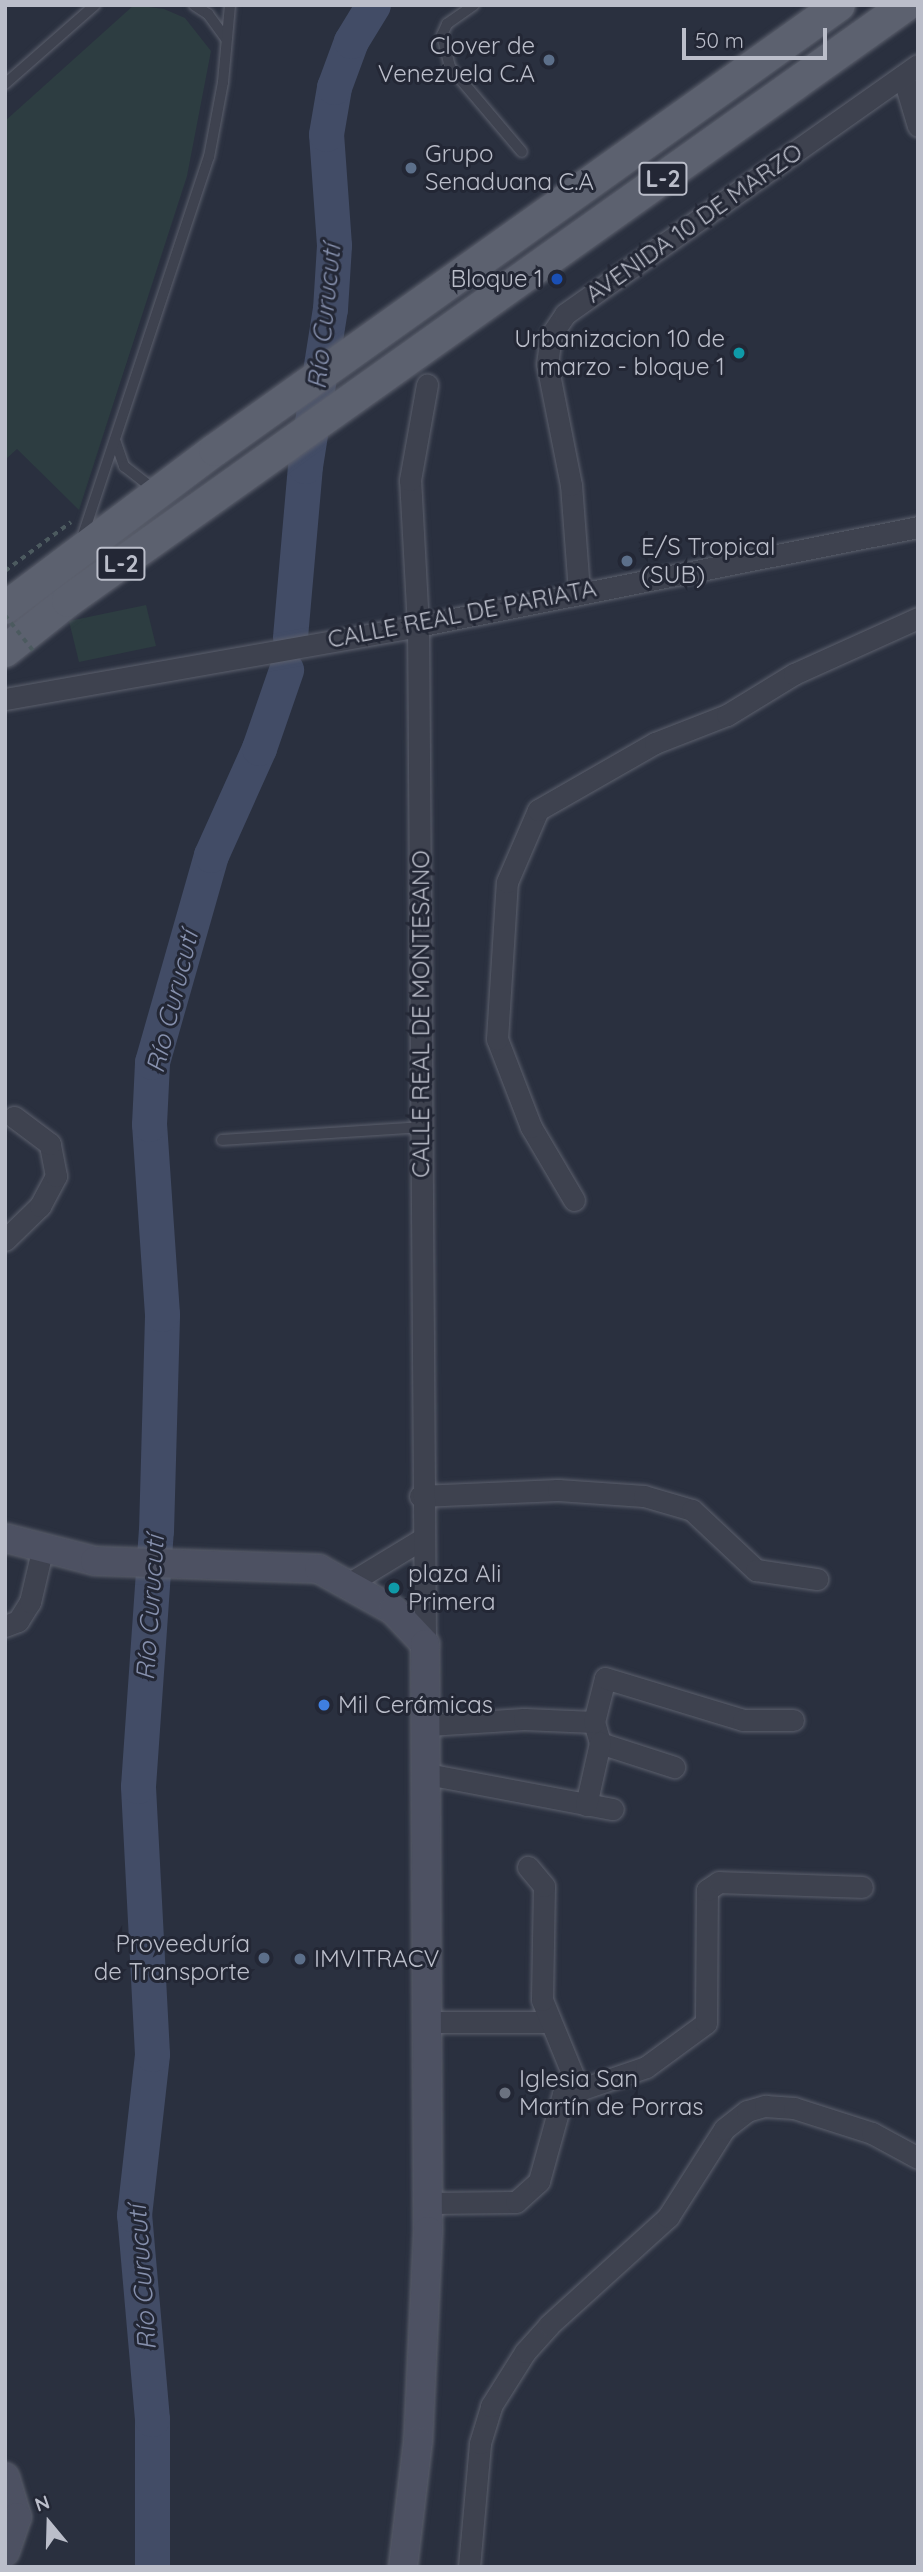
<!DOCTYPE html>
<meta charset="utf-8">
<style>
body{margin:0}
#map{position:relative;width:923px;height:2572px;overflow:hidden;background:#2a303f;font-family:Quicksand,sans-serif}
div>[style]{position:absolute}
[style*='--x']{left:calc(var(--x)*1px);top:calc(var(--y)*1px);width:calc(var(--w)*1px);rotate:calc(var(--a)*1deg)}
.green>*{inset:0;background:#2d3d41}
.river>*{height:35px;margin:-17.5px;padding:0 17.5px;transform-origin:17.5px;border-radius:17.5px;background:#424c66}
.path>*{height:3.5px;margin-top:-1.75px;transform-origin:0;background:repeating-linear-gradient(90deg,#4c5a5f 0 5px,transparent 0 10px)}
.roads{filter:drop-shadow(0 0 2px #5c606d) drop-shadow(0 0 2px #5c606d)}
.lane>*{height:10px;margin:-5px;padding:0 5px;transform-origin:5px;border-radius:5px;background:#3e424f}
.street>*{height:21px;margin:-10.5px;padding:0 10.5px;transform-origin:10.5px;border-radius:10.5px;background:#3e424f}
.secondary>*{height:28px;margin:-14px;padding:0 14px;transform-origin:14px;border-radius:14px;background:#4d5162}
.primary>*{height:32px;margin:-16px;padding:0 16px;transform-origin:16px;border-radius:16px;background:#5c616f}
.path-bridge>*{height:3.5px;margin-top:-1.75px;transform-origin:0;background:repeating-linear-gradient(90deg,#4c5a5f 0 5px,transparent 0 10px)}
.dots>*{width:19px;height:19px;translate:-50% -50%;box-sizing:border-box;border:4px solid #232735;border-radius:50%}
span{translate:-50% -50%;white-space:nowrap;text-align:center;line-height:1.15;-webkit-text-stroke:6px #232735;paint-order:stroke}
.shield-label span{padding:2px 5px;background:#232735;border:2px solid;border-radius:5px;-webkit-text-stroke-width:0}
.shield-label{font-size:23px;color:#bbbeca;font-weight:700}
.poi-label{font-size:24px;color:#bbbeca}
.right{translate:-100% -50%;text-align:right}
.left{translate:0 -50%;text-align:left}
.street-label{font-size:24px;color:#bbbeca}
.water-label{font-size:26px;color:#8690ad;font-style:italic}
.frame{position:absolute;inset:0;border:7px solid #bbbeca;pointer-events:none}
.north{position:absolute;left:14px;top:2488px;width:70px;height:70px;-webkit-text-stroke:5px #232735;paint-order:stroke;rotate:341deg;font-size:19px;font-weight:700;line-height:28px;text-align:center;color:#bbbeca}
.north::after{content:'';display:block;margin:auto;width:24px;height:32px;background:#bbbeca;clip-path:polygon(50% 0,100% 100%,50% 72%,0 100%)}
.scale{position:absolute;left:682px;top:28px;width:145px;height:32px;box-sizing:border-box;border:4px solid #bbbeca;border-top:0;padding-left:9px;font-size:21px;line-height:24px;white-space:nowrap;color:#bbbeca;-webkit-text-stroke:5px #232735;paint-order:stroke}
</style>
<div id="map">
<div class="green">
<div style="clip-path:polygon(134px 5px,164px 9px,185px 18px,211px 51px,187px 176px,79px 510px,17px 449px,5px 460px,5px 121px)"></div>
<div style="clip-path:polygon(146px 605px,156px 646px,79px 662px,69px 621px)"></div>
</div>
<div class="river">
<div style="--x:290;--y:637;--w:172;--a:-85"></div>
<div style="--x:305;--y:466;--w:159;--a:-81"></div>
<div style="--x:330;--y:309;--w:64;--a:-86.4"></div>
<div style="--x:334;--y:245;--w:111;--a:-94.1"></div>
<div style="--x:326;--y:134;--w:48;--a:-80.3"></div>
<div style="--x:334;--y:87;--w:49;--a:-69.7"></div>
<div style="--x:351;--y:41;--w:42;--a:-58.6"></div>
<div style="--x:152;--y:2567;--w:148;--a:-90"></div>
<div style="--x:152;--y:2419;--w:205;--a:-95"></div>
<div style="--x:134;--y:2215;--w:162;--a:-83.6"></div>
<div style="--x:152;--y:2054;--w:268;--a:-93"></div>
<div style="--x:138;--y:1786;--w:256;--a:-86"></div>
<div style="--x:156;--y:1531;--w:217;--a:-88.4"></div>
<div style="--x:162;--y:1314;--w:190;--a:-93.9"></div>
<div style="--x:149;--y:1124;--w:62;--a:-87.2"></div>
<div style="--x:152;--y:1062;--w:215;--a:-74.1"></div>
<div style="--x:211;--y:855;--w:117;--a:-65.8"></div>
<div style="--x:259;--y:748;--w:83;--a:-70.9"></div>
</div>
<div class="path">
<div style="--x:5;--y:571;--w:82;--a:-36.6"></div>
</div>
<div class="roads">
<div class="lane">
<div style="--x:194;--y:5;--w:17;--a:33"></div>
<div style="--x:208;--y:14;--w:31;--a:54"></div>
<div style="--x:474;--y:5;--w:33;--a:145"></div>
<div style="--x:447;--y:24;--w:12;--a:114"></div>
<div style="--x:442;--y:35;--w:33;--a:76"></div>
<div style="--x:450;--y:67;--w:111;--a:49.7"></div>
<div style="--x:5;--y:84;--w:120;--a:-41.3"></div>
<div style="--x:115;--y:440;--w:28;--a:71"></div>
<div style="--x:124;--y:466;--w:39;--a:38"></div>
<div style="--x:82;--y:538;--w:402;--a:-71.6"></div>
<div style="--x:209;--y:157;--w:76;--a:-79.4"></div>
<div style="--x:223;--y:82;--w:77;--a:-84.8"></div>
<div style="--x:222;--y:1140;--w:201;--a:-3.7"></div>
</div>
<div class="street">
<div style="--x:903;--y:76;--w:52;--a:73.3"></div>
<div style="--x:579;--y:591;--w:106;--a:-94.3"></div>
<div style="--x:571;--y:485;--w:123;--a:-101.2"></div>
<div style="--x:547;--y:364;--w:29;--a:-82"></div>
<div style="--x:551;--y:335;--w:25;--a:-56"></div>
<div style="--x:565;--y:314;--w:432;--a:-35.2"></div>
<div style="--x:5;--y:699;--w:419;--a:-10"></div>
<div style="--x:418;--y:626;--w:510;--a:-11.2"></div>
<div style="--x:574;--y:1200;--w:85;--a:-120.5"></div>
<div style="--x:531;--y:1127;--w:94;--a:-111.1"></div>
<div style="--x:497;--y:1039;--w:157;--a:-86.4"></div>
<div style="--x:507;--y:882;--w:78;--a:-66.7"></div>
<div style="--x:538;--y:810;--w:135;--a:-29.8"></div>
<div style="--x:655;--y:743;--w:77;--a:-21.3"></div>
<div style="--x:727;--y:715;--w:79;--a:-31.5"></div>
<div style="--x:794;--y:674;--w:136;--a:-24.3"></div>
<div style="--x:5;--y:1240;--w:49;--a:-44.2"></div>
<div style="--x:40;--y:1206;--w:34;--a:-62"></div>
<div style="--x:56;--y:1176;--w:33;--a:-101"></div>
<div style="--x:50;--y:1144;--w:45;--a:-143.1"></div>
<div style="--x:420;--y:1496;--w:138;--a:-2.5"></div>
<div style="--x:558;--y:1490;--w:86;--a:4"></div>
<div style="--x:644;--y:1496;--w:50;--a:16.3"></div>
<div style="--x:692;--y:1510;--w:88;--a:43.2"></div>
<div style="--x:756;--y:1570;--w:62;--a:8.4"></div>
<div style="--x:348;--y:1584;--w:87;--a:-31.3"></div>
<div style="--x:5;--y:1626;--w:14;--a:-21"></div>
<div style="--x:18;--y:1621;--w:22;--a:-58"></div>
<div style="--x:30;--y:1602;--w:52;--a:-76.8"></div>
<div style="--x:425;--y:1644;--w:1018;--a:-90.39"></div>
<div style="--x:418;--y:626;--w:146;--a:-93.1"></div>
<div style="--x:410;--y:480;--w:97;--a:-79.9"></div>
<div style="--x:594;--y:1722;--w:22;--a:74"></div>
<div style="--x:600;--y:1743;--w:78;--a:18"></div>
<div style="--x:428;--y:1725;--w:96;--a:-3.6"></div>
<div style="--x:524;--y:1719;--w:70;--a:2.5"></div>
<div style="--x:594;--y:1722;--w:45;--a:-76"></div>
<div style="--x:605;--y:1678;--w:144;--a:16.9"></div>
<div style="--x:743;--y:1720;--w:50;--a:0"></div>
<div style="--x:427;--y:1774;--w:189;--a:10.7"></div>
<div style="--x:586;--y:1805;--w:64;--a:-77.3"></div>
<div style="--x:429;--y:2022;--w:120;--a:0"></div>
<div style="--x:579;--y:2090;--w:71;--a:-18.9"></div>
<div style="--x:646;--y:2067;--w:74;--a:-36.3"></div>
<div style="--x:706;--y:2023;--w:133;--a:-89.6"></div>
<div style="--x:707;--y:1890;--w:14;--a:-34"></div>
<div style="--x:719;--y:1882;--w:143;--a:2"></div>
<div style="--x:428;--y:2203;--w:88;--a:-0.7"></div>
<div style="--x:516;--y:2202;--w:31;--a:-42"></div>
<div style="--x:539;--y:2181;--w:90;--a:-74.6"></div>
<div style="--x:563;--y:2094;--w:16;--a:-14"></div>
<div style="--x:579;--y:2090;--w:97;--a:-112.3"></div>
<div style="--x:542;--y:2000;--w:114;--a:-89"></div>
<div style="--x:544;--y:1886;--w:25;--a:-130"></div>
<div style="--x:469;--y:2567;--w:124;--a:-84.9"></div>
<div style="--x:480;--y:2443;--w:39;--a:-73"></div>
<div style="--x:491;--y:2406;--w:64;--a:-57.8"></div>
<div style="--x:525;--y:2352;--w:36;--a:-48"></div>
<div style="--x:549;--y:2325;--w:161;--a:-42.2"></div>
<div style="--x:668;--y:2217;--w:104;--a:-57.5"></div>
<div style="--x:724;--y:2129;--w:29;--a:-38"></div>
<div style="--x:747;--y:2111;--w:19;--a:-16"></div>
<div style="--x:765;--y:2106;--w:29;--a:4"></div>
<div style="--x:794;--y:2108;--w:82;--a:17.8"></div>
<div style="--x:872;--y:2133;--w:52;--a:28.5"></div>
</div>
<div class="secondary">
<div style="--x:5;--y:1538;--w:93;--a:14.3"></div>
<div style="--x:95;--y:1561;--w:224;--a:2"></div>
<div style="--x:319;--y:1569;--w:85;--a:29"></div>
<div style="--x:393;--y:1610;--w:47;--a:46.7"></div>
<div style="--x:425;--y:1644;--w:587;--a:89.71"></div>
<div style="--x:428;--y:2231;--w:210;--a:92.7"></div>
<div style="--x:418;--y:2441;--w:127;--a:96.8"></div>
<div style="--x:5;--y:2477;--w:42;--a:73.3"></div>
<div style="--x:17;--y:2517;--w:37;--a:109"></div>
</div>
<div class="primary">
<div style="--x:5;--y:608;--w:263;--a:-37"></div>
<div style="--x:215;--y:450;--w:766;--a:-35.49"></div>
<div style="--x:5;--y:651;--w:80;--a:-38.4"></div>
<div style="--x:68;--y:601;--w:1028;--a:-35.42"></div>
</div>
</div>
<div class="path-bridge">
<div style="--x:5;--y:615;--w:48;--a:51.7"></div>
</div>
<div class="dots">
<div style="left:549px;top:60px;background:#5c6f8a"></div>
<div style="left:411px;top:168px;background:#5c6f8a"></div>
<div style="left:557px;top:279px;background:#1a4fb4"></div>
<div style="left:739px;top:353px;background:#0f9aa8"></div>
<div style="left:627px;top:561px;background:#5c6f8a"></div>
<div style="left:394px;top:1588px;background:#0f9aa8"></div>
<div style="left:324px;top:1705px;background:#3f7fe0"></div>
<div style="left:264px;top:1958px;background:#5c6f8a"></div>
<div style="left:300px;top:1959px;background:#5c6f8a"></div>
<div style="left:505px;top:2093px;background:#6b7280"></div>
</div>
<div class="shield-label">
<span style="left:663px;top:179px">L-2</span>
<span style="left:121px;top:564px">L-2</span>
</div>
<div class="poi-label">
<span class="right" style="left:535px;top:60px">Clover de<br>Venezuela C.A</span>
<span class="left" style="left:425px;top:168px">Grupo<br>Senaduana C.A</span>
<span class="right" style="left:543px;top:279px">Bloque 1</span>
<span class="right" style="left:725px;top:353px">Urbanizacion 10 de<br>marzo - bloque 1</span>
<span class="left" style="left:641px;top:561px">E/S Tropical<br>(SUB)</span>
<span class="left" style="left:408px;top:1588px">plaza Ali<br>Primera</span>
<span class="left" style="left:338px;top:1705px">Mil Cerámicas</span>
<span class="right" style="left:250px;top:1958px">Proveeduría<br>de Transporte</span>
<span class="left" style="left:314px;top:1959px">IMVITRACV</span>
<span class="left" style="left:519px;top:2093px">Iglesia San<br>Martín de Porras</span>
</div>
<div class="street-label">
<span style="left:694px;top:223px;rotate:-35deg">AVENIDA 10 DE MARZO</span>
<span style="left:462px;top:614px;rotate:-11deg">CALLE REAL DE PARIATA</span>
<span style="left:421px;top:1014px;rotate:-90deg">CALLE REAL DE MONTESANO</span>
</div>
<div class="water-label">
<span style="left:324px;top:317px;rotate:-84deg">Río Curucutí</span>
<span style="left:172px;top:1002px;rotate:-76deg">Río Curucutí</span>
<span style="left:150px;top:1608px;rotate:-86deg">Río Curucutí</span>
<span style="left:142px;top:2278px;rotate:-94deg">Río Curucutí</span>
</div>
<div class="frame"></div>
<div class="north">N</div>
<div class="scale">50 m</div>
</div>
